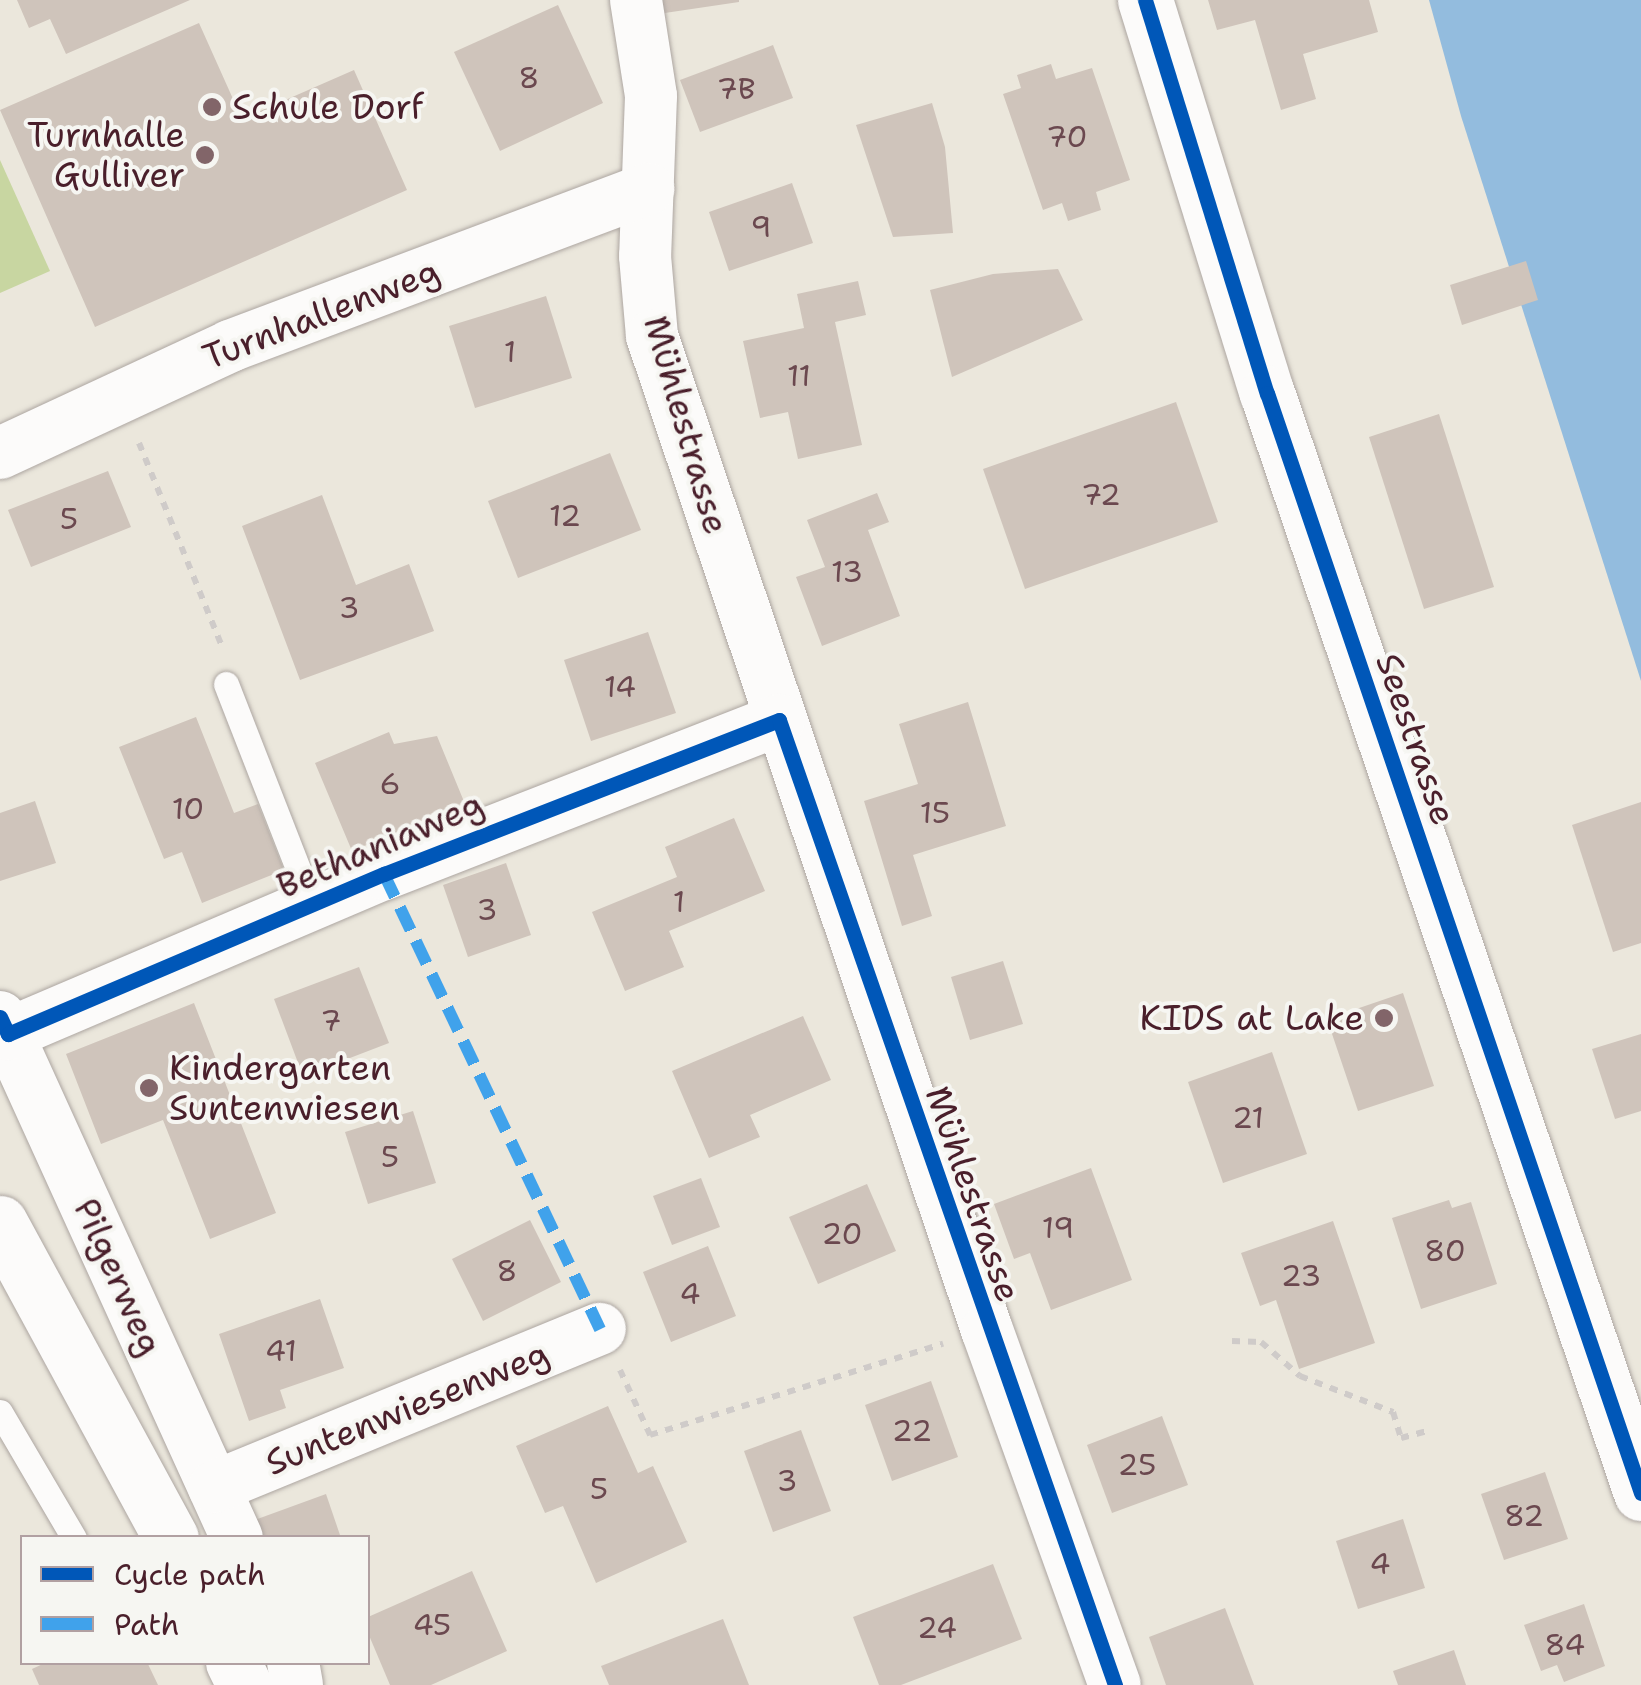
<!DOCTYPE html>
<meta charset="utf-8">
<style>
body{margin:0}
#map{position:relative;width:1641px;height:1685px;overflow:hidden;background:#ebe7dc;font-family:"Shantell Sans",sans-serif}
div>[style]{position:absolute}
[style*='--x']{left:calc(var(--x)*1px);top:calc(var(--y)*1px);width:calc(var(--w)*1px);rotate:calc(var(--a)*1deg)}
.green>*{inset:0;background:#c8d6a1}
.water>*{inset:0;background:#93bcde}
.building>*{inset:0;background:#cfc4bb}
.path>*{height:6px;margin-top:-3px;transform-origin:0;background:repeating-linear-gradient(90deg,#cfcbc9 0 8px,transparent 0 16px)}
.roads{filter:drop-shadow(0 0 2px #ada6a1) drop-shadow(0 0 2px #ada6a1)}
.service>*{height:25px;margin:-12.5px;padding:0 12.5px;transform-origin:12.5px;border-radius:12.5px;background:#fcfbfa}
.minor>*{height:52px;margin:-26px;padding:0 26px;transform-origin:26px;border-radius:26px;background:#fcfbfa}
.tertiary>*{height:55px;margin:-27.5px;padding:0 27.5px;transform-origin:27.5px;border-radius:27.5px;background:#fcfbfa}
.primary>*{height:55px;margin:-27.5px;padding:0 27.5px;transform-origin:27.5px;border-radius:27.5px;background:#fcfbfa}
.quiet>*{height:12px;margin-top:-6px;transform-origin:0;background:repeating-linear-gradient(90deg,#40a2eb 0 25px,transparent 0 37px)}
.cycleway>*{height:15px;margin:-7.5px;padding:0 7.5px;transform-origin:7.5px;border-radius:7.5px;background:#0057b8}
.dots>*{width:28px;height:28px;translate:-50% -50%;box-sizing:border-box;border:5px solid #f6f6f2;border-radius:50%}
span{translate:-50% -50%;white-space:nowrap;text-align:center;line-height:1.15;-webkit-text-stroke:8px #f6f6f2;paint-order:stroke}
.number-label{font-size:30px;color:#6b484f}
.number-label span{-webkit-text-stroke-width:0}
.poi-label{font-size:35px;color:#4a1f2b}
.left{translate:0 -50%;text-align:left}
.right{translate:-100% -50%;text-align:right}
.street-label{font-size:35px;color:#4a1f2b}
.legend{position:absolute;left:20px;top:1535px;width:350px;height:130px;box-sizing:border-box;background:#f6f6f2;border:2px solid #b1a0a2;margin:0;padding:12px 18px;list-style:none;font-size:30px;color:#4a1f2b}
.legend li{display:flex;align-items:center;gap:20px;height:50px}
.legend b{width:50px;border:2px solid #b1a0a2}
</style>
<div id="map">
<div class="green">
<div style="clip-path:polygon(0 160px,50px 271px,0 293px)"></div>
</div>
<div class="water">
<div style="clip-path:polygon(1429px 0,1641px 0,1641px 681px,1461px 116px)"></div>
</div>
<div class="building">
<div style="clip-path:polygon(17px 0,190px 0,66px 54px,50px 19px,29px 28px)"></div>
<div style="clip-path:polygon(656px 0,739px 0,739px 2px,658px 14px)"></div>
<div style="clip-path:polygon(1208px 0,1369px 0,1378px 32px,1303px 54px,1316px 99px,1281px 110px,1255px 20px,1217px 30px)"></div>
<div style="clip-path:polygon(558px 5px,603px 103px,500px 151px,454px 52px)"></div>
<div style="clip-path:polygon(199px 23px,242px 119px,354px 70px,407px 190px,95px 327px,0 110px)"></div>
<div style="clip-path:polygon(773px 45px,793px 98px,700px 132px,680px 80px)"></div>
<div style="clip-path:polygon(1051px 64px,1056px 79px,1092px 68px,1130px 180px,1096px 192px,1101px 210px,1068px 221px,1062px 203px,1043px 210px,1003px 94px,1021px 88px,1017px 75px)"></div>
<div style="clip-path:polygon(932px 103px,945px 147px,953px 233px,893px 237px,856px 125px)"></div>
<div style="clip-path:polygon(792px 183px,813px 243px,729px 271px,709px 212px)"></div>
<div style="clip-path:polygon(1526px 261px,1538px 300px,1462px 325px,1450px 285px)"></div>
<div style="clip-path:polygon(1058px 269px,1083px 320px,952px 377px,930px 290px,993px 274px)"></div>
<div style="clip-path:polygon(858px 281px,866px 315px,835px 322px,862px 445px,798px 459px,788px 412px,760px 418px,743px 341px,804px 328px,797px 294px)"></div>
<div style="clip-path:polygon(546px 296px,572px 378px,475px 408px,449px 326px)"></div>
<div style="clip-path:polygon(1176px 402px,1218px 522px,1025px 589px,983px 469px)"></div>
<div style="clip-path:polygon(1439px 414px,1494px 587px,1424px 609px,1369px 437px)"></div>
<div style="clip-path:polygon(610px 453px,641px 530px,518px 578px,488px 501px)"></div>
<div style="clip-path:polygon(108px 471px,131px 527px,31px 567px,8px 510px)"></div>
<div style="clip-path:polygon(877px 493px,889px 522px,868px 530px,900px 616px,822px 646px,796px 577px,825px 567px,807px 520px)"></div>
<div style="clip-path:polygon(322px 495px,356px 585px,409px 564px,434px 631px,300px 680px,242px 526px)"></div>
<div style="clip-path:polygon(648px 632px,676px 713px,591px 741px,564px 660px)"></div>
<div style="clip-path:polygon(968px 702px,1006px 826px,913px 855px,932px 916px,902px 926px,864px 801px,918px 784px,899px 724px)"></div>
<div style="clip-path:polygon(196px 717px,234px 813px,258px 804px,284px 870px,202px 903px,182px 852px,164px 859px,119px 747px)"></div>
<div style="clip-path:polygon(389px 732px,394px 744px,437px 736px,465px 804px,352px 851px,315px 763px)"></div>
<div style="clip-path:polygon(35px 801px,56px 863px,0 881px,0 813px)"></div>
<div style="clip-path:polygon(1641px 802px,1641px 943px,1613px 952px,1572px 825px)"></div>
<div style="clip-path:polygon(734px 818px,765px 891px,669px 931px,684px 967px,625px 991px,592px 912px,677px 877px,665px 847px)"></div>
<div style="clip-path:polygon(506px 863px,531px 935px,468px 957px,443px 885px)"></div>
<div style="clip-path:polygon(1003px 961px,1023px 1024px,970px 1040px,951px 977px)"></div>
<div style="clip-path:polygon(359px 967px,389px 1043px,303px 1076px,274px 999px)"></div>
<div style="clip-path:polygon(1403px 993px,1434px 1086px,1358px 1111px,1327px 1019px)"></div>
<div style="clip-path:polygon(194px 1003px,276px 1213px,210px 1239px,163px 1120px,101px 1144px,66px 1054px)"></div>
<div style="clip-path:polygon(803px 1016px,831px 1080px,750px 1115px,760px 1137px,709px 1158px,672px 1071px)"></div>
<div style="clip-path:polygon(1641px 1034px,1641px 1111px,1615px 1119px,1592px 1049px)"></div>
<div style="clip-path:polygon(1272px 1052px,1307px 1154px,1223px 1183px,1188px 1082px)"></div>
<div style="clip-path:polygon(413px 1111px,436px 1183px,368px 1204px,345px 1132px)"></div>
<div style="clip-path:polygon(1091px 1168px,1132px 1280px,1051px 1310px,1030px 1253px,1014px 1259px,994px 1204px)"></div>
<div style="clip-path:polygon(701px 1178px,720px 1227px,672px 1245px,653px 1196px)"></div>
<div style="clip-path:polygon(867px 1184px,896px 1251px,818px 1284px,789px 1217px)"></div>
<div style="clip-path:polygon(1449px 1200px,1452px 1208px,1471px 1202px,1497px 1284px,1421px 1309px,1392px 1218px)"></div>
<div style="clip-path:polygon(530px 1220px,561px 1282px,483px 1321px,452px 1259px)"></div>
<div style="clip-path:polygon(1333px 1221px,1375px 1343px,1299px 1369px,1276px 1300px,1260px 1306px,1241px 1253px)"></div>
<div style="clip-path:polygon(708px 1246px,736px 1316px,671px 1342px,643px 1272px)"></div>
<div style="clip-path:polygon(320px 1299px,344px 1368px,280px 1390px,286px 1408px,249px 1421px,219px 1334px)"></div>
<div style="clip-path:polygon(931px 1381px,958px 1457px,892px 1481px,865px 1405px)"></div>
<div style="clip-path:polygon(608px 1406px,638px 1473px,653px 1466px,687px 1542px,596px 1583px,563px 1506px,545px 1513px,516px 1446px)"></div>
<div style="clip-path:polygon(1162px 1416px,1188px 1485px,1112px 1513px,1087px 1445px)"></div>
<div style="clip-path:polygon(801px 1430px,831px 1511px,773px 1532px,744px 1451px)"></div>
<div style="clip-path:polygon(1545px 1472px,1568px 1539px,1504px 1560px,1481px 1494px)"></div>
<div style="clip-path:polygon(326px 1494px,341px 1538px,255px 1538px,249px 1522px)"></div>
<div style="clip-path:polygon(1403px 1519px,1425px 1588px,1358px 1609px,1336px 1541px)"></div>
<div style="clip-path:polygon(993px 1564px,1022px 1639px,901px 1685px,879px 1685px,853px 1617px)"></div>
<div style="clip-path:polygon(472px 1571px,507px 1651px,431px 1685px,390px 1685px,368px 1633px,368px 1617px)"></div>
<div style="clip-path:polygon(1584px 1604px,1605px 1666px,1564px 1682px,1557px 1665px,1541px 1671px,1524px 1625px)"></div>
<div style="clip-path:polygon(1225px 1608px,1254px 1685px,1166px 1685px,1149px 1637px)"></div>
<div style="clip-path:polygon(723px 1619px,749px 1685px,609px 1685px,601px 1666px)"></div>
<div style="clip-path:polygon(1454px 1650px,1466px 1685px,1398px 1685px,1393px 1671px)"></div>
<div style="clip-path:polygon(47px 1662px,147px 1662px,158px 1685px,39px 1685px,32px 1669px)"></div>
</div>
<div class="path">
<div style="--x:139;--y:443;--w:222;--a:67.8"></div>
<div style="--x:1232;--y:1341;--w:29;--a:2"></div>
<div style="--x:1261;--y:1342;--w:52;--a:41.1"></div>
<div style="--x:1300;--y:1376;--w:100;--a:21.2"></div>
<div style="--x:1393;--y:1412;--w:27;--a:73"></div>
<div style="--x:1401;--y:1438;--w:28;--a:-15"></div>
<div style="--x:620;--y:1370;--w:72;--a:65.2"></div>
<div style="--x:650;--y:1435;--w:307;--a:-17.3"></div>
</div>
<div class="roads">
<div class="service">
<div style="--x:226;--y:684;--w:237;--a:68.7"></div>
<div style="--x:0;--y:1412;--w:146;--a:59.6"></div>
</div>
<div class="minor">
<div style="--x:636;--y:0;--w:97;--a:81.1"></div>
<div style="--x:651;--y:96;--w:160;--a:92.1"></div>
<div style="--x:645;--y:256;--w:80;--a:85"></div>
<div style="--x:652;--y:336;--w:1049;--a:71.38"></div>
<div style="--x:987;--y:1330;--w:377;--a:70.2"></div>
<div style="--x:0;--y:453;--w:254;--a:-24.9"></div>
<div style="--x:230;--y:346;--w:447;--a:-20.6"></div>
<div style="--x:0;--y:1017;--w:572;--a:65.54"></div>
<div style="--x:8;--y:1034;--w:409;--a:-23.1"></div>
<div style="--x:384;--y:874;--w:424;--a:-21.3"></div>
<div style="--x:214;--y:1487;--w:417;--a:-22.3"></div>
<div style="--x:293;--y:1662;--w:23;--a:80"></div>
</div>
<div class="tertiary">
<div style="--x:0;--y:1223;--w:358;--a:61.5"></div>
<div style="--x:233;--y:1662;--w:25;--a:64"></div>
</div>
<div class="primary">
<div style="--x:1145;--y:0;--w:412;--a:72.8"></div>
<div style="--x:1267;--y:393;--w:1162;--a:71.22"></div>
</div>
</div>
<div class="quiet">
<div style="--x:384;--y:874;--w:504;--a:64.61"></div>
</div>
<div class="cycleway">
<div style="--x:1145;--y:0;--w:412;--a:72.8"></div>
<div style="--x:1267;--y:393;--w:1162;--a:71.22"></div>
<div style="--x:0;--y:1017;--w:19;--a:65"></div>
<div style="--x:8;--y:1034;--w:409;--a:-23.1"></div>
<div style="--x:384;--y:874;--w:424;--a:-21.3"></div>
<div style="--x:779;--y:720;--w:1022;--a:70.8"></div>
</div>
<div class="dots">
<div style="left:212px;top:107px;background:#826569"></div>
<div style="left:205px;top:155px;background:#826569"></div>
<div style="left:1384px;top:1018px;background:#826569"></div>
<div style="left:149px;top:1088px;background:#826569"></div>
</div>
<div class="number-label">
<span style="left:529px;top:78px">8</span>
<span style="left:736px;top:89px">7B</span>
<span style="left:1067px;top:137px">70</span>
<span style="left:761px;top:227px">9</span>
<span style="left:510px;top:352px">1</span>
<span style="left:799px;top:376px">11</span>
<span style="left:1101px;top:495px">72</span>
<span style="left:565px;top:516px">12</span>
<span style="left:69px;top:519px">5</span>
<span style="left:847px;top:572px">13</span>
<span style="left:349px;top:608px">3</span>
<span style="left:620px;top:687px">14</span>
<span style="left:390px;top:784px">6</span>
<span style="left:188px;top:809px">10</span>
<span style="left:935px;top:813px">15</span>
<span style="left:679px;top:902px">1</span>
<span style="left:487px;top:910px">3</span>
<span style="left:331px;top:1021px">7</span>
<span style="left:1248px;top:1118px">21</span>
<span style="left:390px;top:1157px">5</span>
<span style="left:1058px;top:1228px">19</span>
<span style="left:842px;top:1234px">20</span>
<span style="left:1445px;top:1251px">80</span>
<span style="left:507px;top:1271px">8</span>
<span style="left:1301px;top:1276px">23</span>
<span style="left:690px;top:1294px">4</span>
<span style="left:281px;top:1351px">41</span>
<span style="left:912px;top:1431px">22</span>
<span style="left:1137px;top:1465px">25</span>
<span style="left:787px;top:1481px">3</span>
<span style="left:599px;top:1489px">5</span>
<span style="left:1524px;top:1516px">82</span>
<span style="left:1380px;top:1564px">4</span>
<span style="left:432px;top:1625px">45</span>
<span style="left:937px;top:1628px">24</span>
<span style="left:1565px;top:1645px">84</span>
</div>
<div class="poi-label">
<span class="left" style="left:232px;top:107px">Schule Dorf</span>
<span class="right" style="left:185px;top:155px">Turnhalle<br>Gulliver</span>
<span class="right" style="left:1364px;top:1018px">KIDS at Lake</span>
<span class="left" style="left:169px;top:1088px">Kindergarten<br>Suntenwiesen</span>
</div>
<div class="street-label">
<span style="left:321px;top:314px;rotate:-21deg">Turnhallenweg</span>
<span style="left:686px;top:425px;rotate:74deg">Mühlestrasse</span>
<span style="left:1416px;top:739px;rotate:71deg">Seestrasse</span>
<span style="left:380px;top:845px;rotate:-23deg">Bethaniaweg</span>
<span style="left:973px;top:1194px;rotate:71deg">Mühlestrasse</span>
<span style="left:118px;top:1277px;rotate:66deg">Pilgerweg</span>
<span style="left:407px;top:1408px;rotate:-22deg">Suntenwiesenweg</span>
</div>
<ul class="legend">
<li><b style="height:12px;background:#0057b8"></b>Cycle path</li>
<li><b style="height:12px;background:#40a2eb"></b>Path</li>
</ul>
</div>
